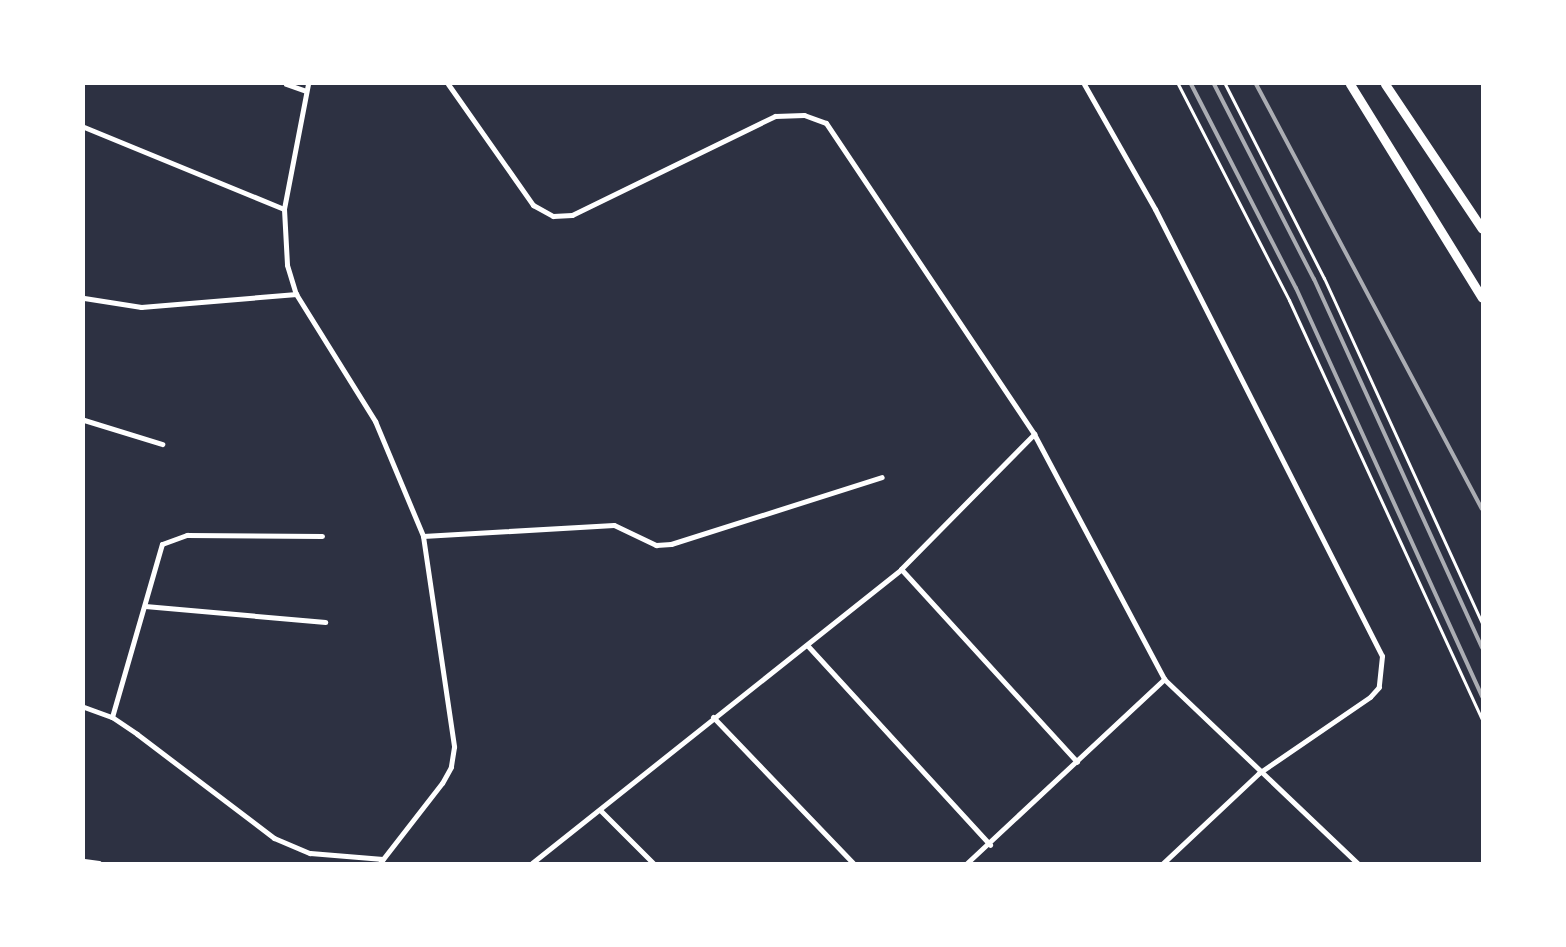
<!DOCTYPE html>
<style>
body{margin:0}
#map{position:relative;width:1566px;height:947px;overflow:hidden;background:#2d3142;font-family:"Noto Sans",sans-serif}
div>[style]{position:absolute}
[style*='--x']{left:calc(var(--x)*1px);top:calc(var(--y)*1px);width:calc(var(--w)*1px);rotate:calc(var(--a)*1deg)}
.path>*{height:3px;margin:-1.5px;padding:0 1.5px;transform-origin:1.5px;border-radius:1.5px;background:#fff}
.minor>*{height:5px;margin:-2.5px;padding:0 2.5px;transform-origin:2.5px;border-radius:2.5px;background:#fff}
.tertiary>*{height:9px;margin:-4.5px;padding:0 4.5px;transform-origin:4.5px;border-radius:4.5px;background:#fff}
.rail>*{height:4px;margin:-2px;padding:0 2px;transform-origin:2px;border-radius:2px;background:#abadb3}
span{translate:-50% -50%;white-space:nowrap;text-align:center;line-height:1.15;-webkit-text-stroke:5px #fff;paint-order:stroke}
.frame{position:absolute;inset:0;border:85px solid #fff;pointer-events:none}
</style>
<div id="map">
<div class="path">
<div style="--x:1178;--y:84;--w:243;--a:62.8"></div>
<div style="--x:1289;--y:300;--w:462;--a:65.3"></div>
<div style="--x:1225;--y:84;--w:218;--a:63"></div>
<div style="--x:1324;--y:278;--w:379;--a:65.4"></div>
</div>
<div class="minor">
<div style="--x:286;--y:84;--w:21;--a:19"></div>
<div style="--x:308;--y:84;--w:127;--a:100.9"></div>
<div style="--x:284;--y:209;--w:56;--a:86.9"></div>
<div style="--x:287;--y:265;--w:30;--a:73"></div>
<div style="--x:296;--y:294;--w:150;--a:58.1"></div>
<div style="--x:375;--y:421;--w:125;--a:67.3"></div>
<div style="--x:423;--y:536;--w:213;--a:81.6"></div>
<div style="--x:454;--y:747;--w:20;--a:99"></div>
<div style="--x:451;--y:767;--w:18;--a:119"></div>
<div style="--x:442;--y:783;--w:101;--a:127.8"></div>
<div style="--x:448;--y:84;--w:148;--a:54.9"></div>
<div style="--x:533;--y:205;--w:23;--a:29"></div>
<div style="--x:553;--y:216;--w:19;--a:-3"></div>
<div style="--x:572;--y:215;--w:226;--a:-26"></div>
<div style="--x:775;--y:116;--w:29;--a:-2"></div>
<div style="--x:804;--y:115;--w:23;--a:20"></div>
<div style="--x:826;--y:123;--w:374;--a:56.2"></div>
<div style="--x:1034;--y:434;--w:277;--a:62"></div>
<div style="--x:1164;--y:679;--w:267;--a:43.6"></div>
<div style="--x:1084;--y:84;--w:144;--a:60.4"></div>
<div style="--x:1155;--y:209;--w:501;--a:63.08"></div>
<div style="--x:1382;--y:656;--w:31;--a:96"></div>
<div style="--x:1379;--y:687;--w:13;--a:132"></div>
<div style="--x:1370;--y:697;--w:135;--a:145.6"></div>
<div style="--x:1259;--y:773;--w:132;--a:136.8"></div>
<div style="--x:84;--y:127;--w:216;--a:22.3"></div>
<div style="--x:84;--y:298;--w:58;--a:9"></div>
<div style="--x:141;--y:307;--w:156;--a:-4.8"></div>
<div style="--x:84;--y:420;--w:82;--a:17.1"></div>
<div style="--x:423;--y:536;--w:191;--a:-3.3"></div>
<div style="--x:614;--y:525;--w:47;--a:25.5"></div>
<div style="--x:656;--y:545;--w:15;--a:-4"></div>
<div style="--x:671;--y:544;--w:221;--a:-17.6"></div>
<div style="--x:901;--y:569;--w:261;--a:47.6"></div>
<div style="--x:145;--y:606;--w:181;--a:5.1"></div>
<div style="--x:807;--y:645;--w:271;--a:47.5"></div>
<div style="--x:84;--y:707;--w:30;--a:20"></div>
<div style="--x:112;--y:717;--w:30;--a:34"></div>
<div style="--x:137;--y:734;--w:172;--a:37.2"></div>
<div style="--x:274;--y:838;--w:39;--a:23"></div>
<div style="--x:310;--y:853;--w:73;--a:4.7"></div>
<div style="--x:112;--y:717;--w:180;--a:-73.9"></div>
<div style="--x:162;--y:544;--w:27;--a:-20"></div>
<div style="--x:187;--y:535;--w:135;--a:0.4"></div>
<div style="--x:713;--y:717;--w:202;--a:46.2"></div>
<div style="--x:600;--y:810;--w:75;--a:45"></div>
<div style="--x:84;--y:861;--w:15;--a:8"></div>
<div style="--x:532;--y:863;--w:472;--a:-38.5"></div>
<div style="--x:901;--y:569;--w:190;--a:-45.4"></div>
<div style="--x:967;--y:863;--w:270;--a:-43"></div>
</div>
<div class="tertiary">
<div style="--x:1350;--y:84;--w:251;--a:58.3"></div>
<div style="--x:1385;--y:84;--w:174;--a:56.2"></div>
</div>
<div class="rail">
<div style="--x:1191;--y:84;--w:229;--a:62.8"></div>
<div style="--x:1296;--y:288;--w:449;--a:65.5"></div>
<div style="--x:1214;--y:84;--w:219;--a:62.9"></div>
<div style="--x:1314;--y:279;--w:405;--a:65.5"></div>
<div style="--x:1256;--y:84;--w:481;--a:62"></div>
</div>
<div class="frame"></div>
</div>
